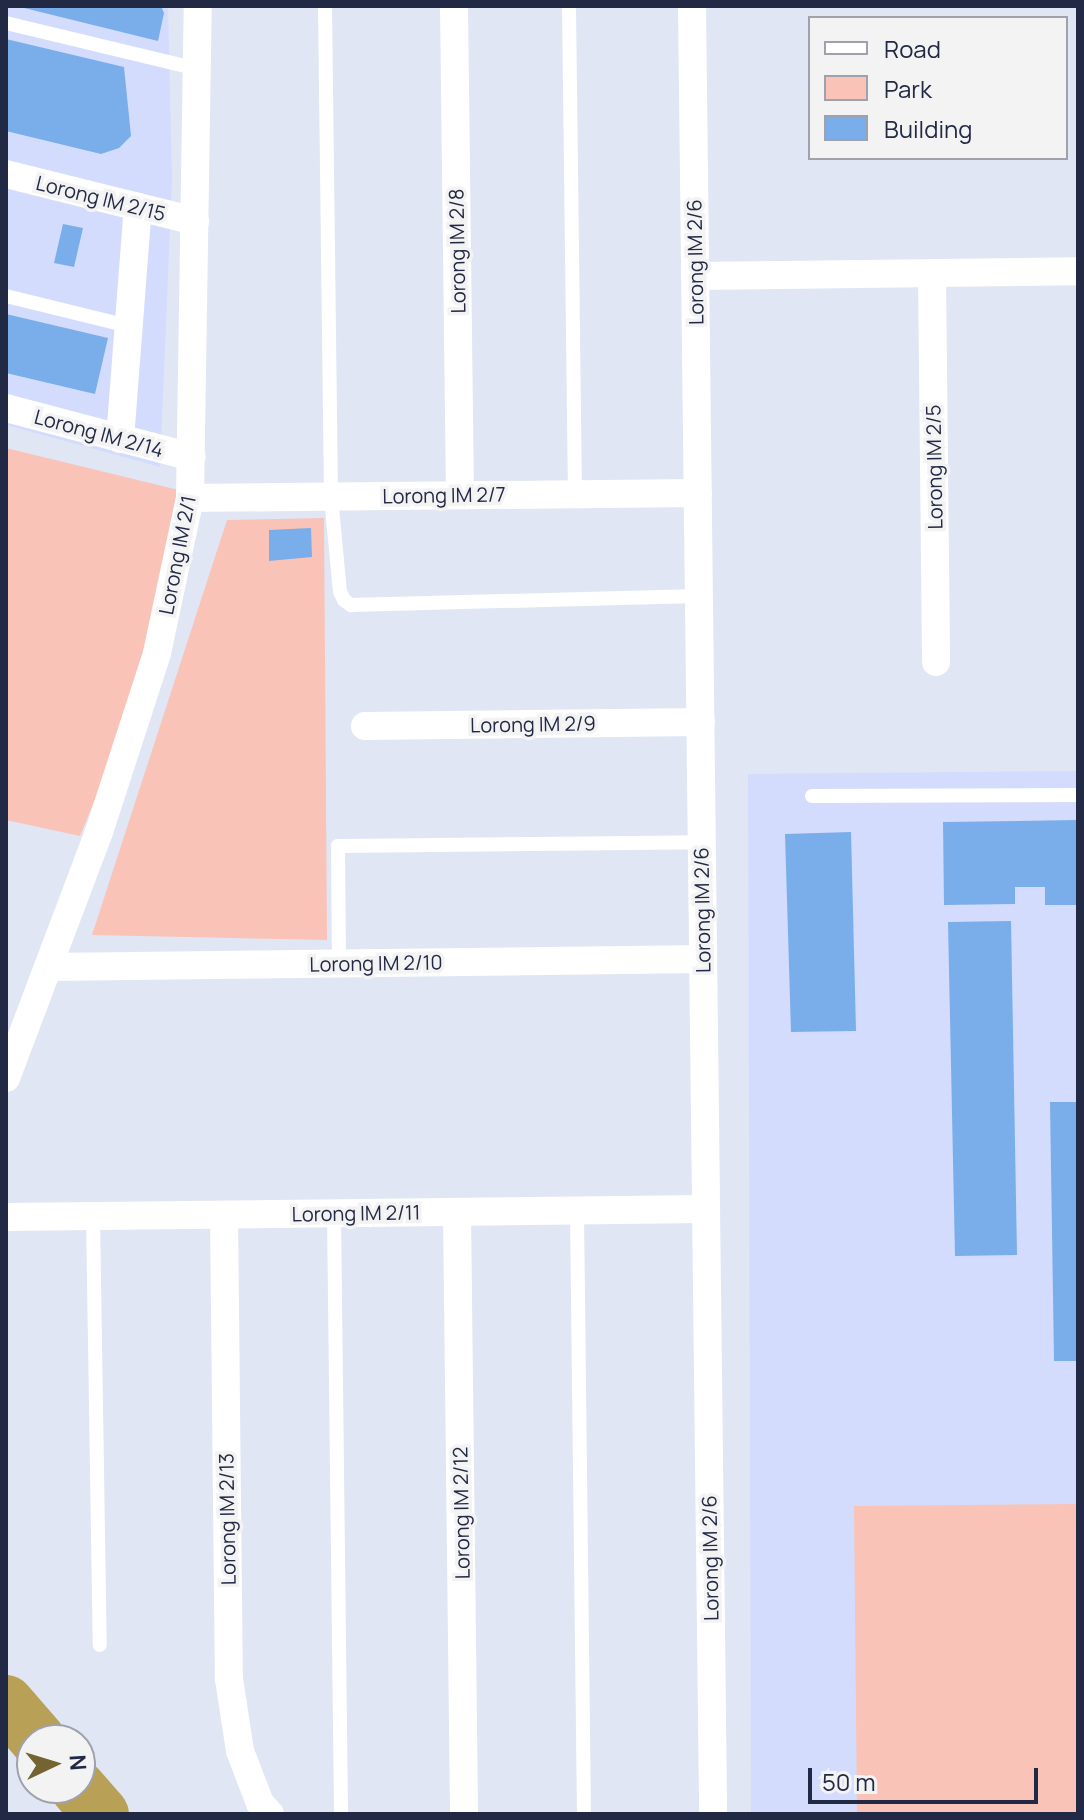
<!DOCTYPE html>
<style>
body{margin:0}
#map{position:relative;width:1084px;height:1820px;overflow:hidden;background:#e1e6f5;font-family:Manrope,sans-serif}
div>[style]{position:absolute}
[style*='--x']{left:calc(var(--x)*1px);top:calc(var(--y)*1px);width:calc(var(--w)*1px);rotate:calc(var(--a)*1deg)}
.built>*{inset:0;background:#d3dcfd}
.green>*{inset:0;background:#f9c3b8}
.river>*{height:56px;margin:-28px;padding:0 28px;transform-origin:28px;border-radius:28px;background:#b8a156}
.building>*{inset:0;background:#79aeeb}
.service>*{height:14px;margin:-7px;padding:0 7px;transform-origin:7px;border-radius:7px;background:#fff}
.minor>*{height:28px;margin:-14px;padding:0 14px;transform-origin:14px;border-radius:14px;background:#fff}
span{translate:-50% -50%;white-space:nowrap;text-align:center;line-height:1.15;-webkit-text-stroke:7px #f3f3f3;paint-order:stroke}
.street-label{font-size:20px;color:#222945}
.frame{position:absolute;inset:0;border:8px solid #222945;pointer-events:none}
.legend{position:absolute;left:808px;top:16px;width:260px;height:144px;box-sizing:border-box;background:#f3f3f3;border:2px solid #9fa2ad;margin:0;padding:10px 14px;list-style:none;font-size:24px;color:#222945}
.legend li{display:flex;align-items:center;gap:16px;height:40px}
.legend b{width:40px;border:2px solid #9fa2ad}
.north{position:absolute;left:16px;top:1724px;width:80px;height:80px;box-sizing:border-box;background:#f3f3f3;border:2px solid #9fa2ad;border-radius:50%;rotate:86deg;font-size:22px;font-weight:700;line-height:32px;text-align:center;color:#222945}
.north::after{content:'';display:block;margin:auto;width:28px;height:36px;background:#736431;clip-path:polygon(50% 0,100% 100%,50% 72%,0 100%)}
.scale{position:absolute;left:808px;top:1768px;width:230px;height:36px;box-sizing:border-box;border:4px solid #222945;border-top:0;padding-left:10px;font-size:24px;line-height:28px;white-space:nowrap;color:#222945;-webkit-text-stroke:6px #f3f3f3;paint-order:stroke}
</style>
<div id="map">
<div class="built">
<div style="clip-path:polygon(6px 6px,168px 6px,172px 179px,160px 467px,6px 425px)"></div>
<div style="clip-path:polygon(1078px 771px,1078px 1814px,751px 1814px,748px 774px)"></div>
</div>
<div class="green">
<div style="clip-path:polygon(6px 448px,195px 494px,155px 653px,80px 836px,6px 820px)"></div>
<div style="clip-path:polygon(324px 518px,327px 940px,92px 935px,227px 520px)"></div>
<div style="clip-path:polygon(1078px 1504px,1078px 1814px,857px 1814px,854px 1506px)"></div>
</div>
<div class="river">
<div style="--x:6;--y:1703;--w:49;--a:49.1"></div>
<div style="--x:78;--y:1788;--w:35;--a:49"></div>
</div>
<div class="building">
<div style="clip-path:polygon(16px 6px,161px 6px,164px 13px,158px 41px)"></div>
<div style="clip-path:polygon(6px 39px,124px 67px,131px 136px,119px 148px,101px 154px,6px 131px)"></div>
<div style="clip-path:polygon(63px 224px,83px 228px,74px 267px,54px 263px)"></div>
<div style="clip-path:polygon(6px 314px,108px 338px,95px 394px,6px 373px)"></div>
<div style="clip-path:polygon(311px 528px,312px 557px,269px 561px,269px 530px)"></div>
<div style="clip-path:polygon(1078px 820px,1078px 905px,1045px 905px,1045px 887px,1015px 887px,1015px 904px,944px 905px,943px 822px)"></div>
<div style="clip-path:polygon(851px 832px,856px 1031px,791px 1032px,785px 834px)"></div>
<div style="clip-path:polygon(1011px 921px,1017px 1255px,955px 1256px,948px 922px)"></div>
<div style="clip-path:polygon(1050px 1102px,1078px 1102px,1078px 1361px,1054px 1361px)"></div>
</div>
<div class="service">
<div style="--x:325;--y:6;--w:491;--a:89.3"></div>
<div style="--x:331;--y:497;--w:95;--a:84.6"></div>
<div style="--x:340;--y:592;--w:9;--a:63"></div>
<div style="--x:344;--y:600;--w:9;--a:36"></div>
<div style="--x:351;--y:605;--w:348;--a:-1.5"></div>
<div style="--x:569;--y:6;--w:488;--a:89.3"></div>
<div style="--x:6;--y:23;--w:196;--a:13.5"></div>
<div style="--x:6;--y:296;--w:126;--a:13.8"></div>
<div style="--x:812;--y:796;--w:266;--a:-0.2"></div>
<div style="--x:339;--y:963;--w:117;--a:-90.5"></div>
<div style="--x:338;--y:846;--w:364;--a:-0.6"></div>
<div style="--x:577;--y:1210;--w:604;--a:89.34"></div>
<div style="--x:334;--y:1213;--w:601;--a:89.33"></div>
<div style="--x:93;--y:1216;--w:429;--a:89.1"></div>
</div>
<div class="minor">
<div style="--x:454;--y:6;--w:489;--a:89.3"></div>
<div style="--x:692;--y:6;--w:1808;--a:89.33"></div>
<div style="--x:6;--y:174;--w:195;--a:14"></div>
<div style="--x:932;--y:273;--w:389;--a:89.4"></div>
<div style="--x:695;--y:276;--w:383;--a:-0.7"></div>
<div style="--x:6;--y:408;--w:192;--a:14.8"></div>
<div style="--x:120;--y:439;--w:233;--a:-85.6"></div>
<div style="--x:190;--y:498;--w:508;--a:-0.56"></div>
<div style="--x:365;--y:726;--w:336;--a:-0.7"></div>
<div style="--x:50;--y:967;--w:653;--a:-0.7"></div>
<div style="--x:6;--y:1078;--w:263;--a:-69.3"></div>
<div style="--x:99;--y:832;--w:188;--a:-72"></div>
<div style="--x:157;--y:653;--w:158;--a:-78"></div>
<div style="--x:190;--y:498;--w:492;--a:-89.1"></div>
<div style="--x:457;--y:1212;--w:602;--a:89.33"></div>
<div style="--x:224;--y:1215;--w:464;--a:89.4"></div>
<div style="--x:229;--y:1679;--w:73;--a:81.3"></div>
<div style="--x:240;--y:1751;--w:56;--a:69"></div>
<div style="--x:260;--y:1803;--w:15;--a:48"></div>
<div style="--x:6;--y:1217;--w:700;--a:-0.65"></div>
</div>
<div class="street-label">
<span style="left:101px;top:198px;rotate:14deg">Lorong IM 2/15</span>
<span style="left:457px;top:251px;rotate:-91deg">Lorong IM 2/8</span>
<span style="left:695px;top:262px;rotate:-91deg">Lorong IM 2/6</span>
<span style="left:99px;top:433px;rotate:15deg">Lorong IM 2/14</span>
<span style="left:934px;top:467px;rotate:-91deg">Lorong IM 2/5</span>
<span style="left:444px;top:495px;rotate:-1deg">Lorong IM 2/7</span>
<span style="left:177px;top:555px;rotate:-79deg">Lorong IM 2/1</span>
<span style="left:533px;top:724px;rotate:-1deg">Lorong IM 2/9</span>
<span style="left:702px;top:910px;rotate:-91deg">Lorong IM 2/6</span>
<span style="left:376px;top:963px;rotate:-1deg">Lorong IM 2/10</span>
<span style="left:356px;top:1213px;rotate:-1deg">Lorong IM 2/11</span>
<span style="left:461px;top:1513px;rotate:-91deg">Lorong IM 2/12</span>
<span style="left:227px;top:1519px;rotate:-91deg">Lorong IM 2/13</span>
<span style="left:710px;top:1558px;rotate:-91deg">Lorong IM 2/6</span>
</div>
<div class="frame"></div>
<ul class="legend">
<li><b style="height:10px;background:#fff"></b>Road</li>
<li><b style="height:22px;background:#f9c3b8"></b>Park</li>
<li><b style="height:22px;background:#79aeeb"></b>Building</li>
</ul>
<div class="north">N</div>
<div class="scale">50 m</div>
</div>
